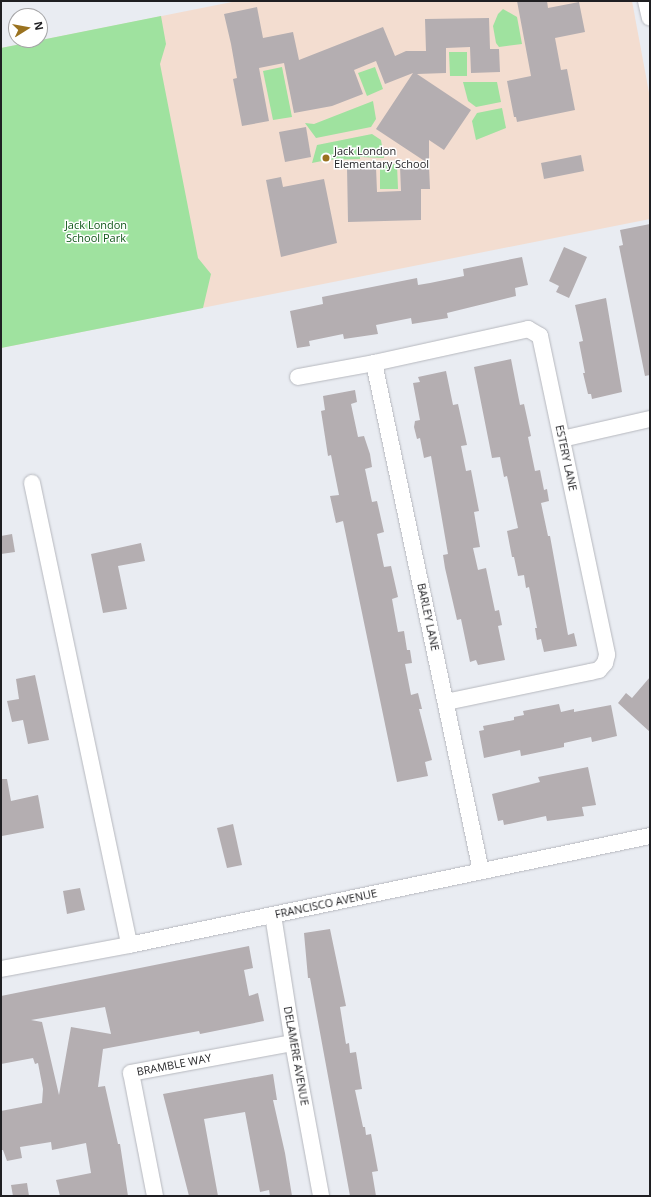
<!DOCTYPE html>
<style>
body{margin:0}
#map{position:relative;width:651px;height:1197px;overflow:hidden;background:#e9ecf2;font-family:"Open Sans",sans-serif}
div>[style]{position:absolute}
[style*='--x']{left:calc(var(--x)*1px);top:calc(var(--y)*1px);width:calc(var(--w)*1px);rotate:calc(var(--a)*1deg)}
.education>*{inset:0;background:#f3ddd0}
.green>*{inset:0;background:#9fe29f}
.building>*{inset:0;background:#b4aeb1}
.roads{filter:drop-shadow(0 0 1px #b6b8be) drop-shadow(0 0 1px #b6b8be)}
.minor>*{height:16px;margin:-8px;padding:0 8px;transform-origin:8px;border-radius:8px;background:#fff}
.dots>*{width:11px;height:11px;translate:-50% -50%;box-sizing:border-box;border:2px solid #fff;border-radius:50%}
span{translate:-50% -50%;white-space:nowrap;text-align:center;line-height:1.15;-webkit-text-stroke:3px #fff;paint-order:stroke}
.poi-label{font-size:11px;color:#1f1f22}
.left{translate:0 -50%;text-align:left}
.park-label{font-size:11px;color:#0f5618}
.street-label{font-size:11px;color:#1f1f22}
.frame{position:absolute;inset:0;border:2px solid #1f1f22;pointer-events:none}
.north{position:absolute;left:8px;top:8px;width:40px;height:40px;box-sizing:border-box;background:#fff;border:1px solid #a5a5a7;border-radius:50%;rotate:79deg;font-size:11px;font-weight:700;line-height:16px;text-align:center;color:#1f1f22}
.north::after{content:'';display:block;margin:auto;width:14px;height:18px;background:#9a721f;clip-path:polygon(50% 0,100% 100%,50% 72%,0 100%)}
</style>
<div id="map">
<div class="education">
<div style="clip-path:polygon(237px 1px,632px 1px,650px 98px,650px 219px,1px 348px,1px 48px)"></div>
</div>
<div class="green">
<div style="clip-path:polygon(503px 9px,517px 17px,522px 44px,499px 47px,496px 43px,493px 26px,498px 14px)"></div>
<div style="clip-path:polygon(161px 16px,166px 44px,160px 64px,198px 258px,211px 274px,203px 308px,1px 348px,1px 48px)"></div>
<div style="clip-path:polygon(449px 52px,467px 52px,467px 76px,450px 76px)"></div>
<div style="clip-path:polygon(282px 67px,292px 117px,273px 120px,263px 71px)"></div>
<div style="clip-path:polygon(375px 67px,383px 89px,367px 96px,358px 73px)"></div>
<div style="clip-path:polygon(463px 82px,497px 82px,501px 102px,476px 107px,468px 101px)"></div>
<div style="clip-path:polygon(373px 101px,376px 119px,371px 127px,316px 138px,305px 123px,314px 124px)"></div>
<div style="clip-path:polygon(502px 108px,506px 128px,476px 140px,472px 121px,477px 113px)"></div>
<div style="clip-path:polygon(372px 134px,381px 140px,384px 158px,360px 157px,360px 159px,327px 160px,312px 163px,317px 145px)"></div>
<div style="clip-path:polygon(397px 164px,398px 189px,380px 189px,380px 165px)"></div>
</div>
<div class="building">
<div style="clip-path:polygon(517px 1px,547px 1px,548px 8px,579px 2px,585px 32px,555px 38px,561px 70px,567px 69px,575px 110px,517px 122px,516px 117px,514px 117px,507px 81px,531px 76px)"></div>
<div style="clip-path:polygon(257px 7px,263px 38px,293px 32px,299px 60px,383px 27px,395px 56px,406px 51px,426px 51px,425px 19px,489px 18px,490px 49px,499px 49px,500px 72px,471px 73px,470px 47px,446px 48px,446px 73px,417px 74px,471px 110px,444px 150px,429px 140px,429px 164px,376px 129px,413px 73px,385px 84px,376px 61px,354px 70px,363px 94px,332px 106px,294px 113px,284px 63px,259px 68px,269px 121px,242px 126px,233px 79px,237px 78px,231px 44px,224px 14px)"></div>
<div style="clip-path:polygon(306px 127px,311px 157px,285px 162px,279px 132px)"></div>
<div style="clip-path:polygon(581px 155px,584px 171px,544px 179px,541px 163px)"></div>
<div style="clip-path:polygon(400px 166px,429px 166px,430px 189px,421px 189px,421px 220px,348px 222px,347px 167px,376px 167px,377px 192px,401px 191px)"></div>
<div style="clip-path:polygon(281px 177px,283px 187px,324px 179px,337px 243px,281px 257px,266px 180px)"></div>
<div style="clip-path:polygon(650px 224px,650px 375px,645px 376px,619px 246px,623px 245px,620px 230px)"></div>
<div style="clip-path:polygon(564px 247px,587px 257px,569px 298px,556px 292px,559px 286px,549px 281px)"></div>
<div style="clip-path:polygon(522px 257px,528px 285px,515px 288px,516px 296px,447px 313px,448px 318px,412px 324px,411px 318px,376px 325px,378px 334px,344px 339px,343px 334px,309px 341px,310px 346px,297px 348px,290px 311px,323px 304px,322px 297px,417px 278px,418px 285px,430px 283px,464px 276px,463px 269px)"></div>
<div style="clip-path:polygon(606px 298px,622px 392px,592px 399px,591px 394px,588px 394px,583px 373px,585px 373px,579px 342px,583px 341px,575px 305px)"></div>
<div style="clip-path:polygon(511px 359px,520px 405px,524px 404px,531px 436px,528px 437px,535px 471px,540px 470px,544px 490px,547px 489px,549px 501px,541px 503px,548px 536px,550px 536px,568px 635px,574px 633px,577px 646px,544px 652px,541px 639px,537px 640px,535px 628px,537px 628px,529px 587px,526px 588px,524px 575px,518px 576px,514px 557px,512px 557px,507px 531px,518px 528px,507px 476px,504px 477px,500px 457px,492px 458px,474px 367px)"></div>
<div style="clip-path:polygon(446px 371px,453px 405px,458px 404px,467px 445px,461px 446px,466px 471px,471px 470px,479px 511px,474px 512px,480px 547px,473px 548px,478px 570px,486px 568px,495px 611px,499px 610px,502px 625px,498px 626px,505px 660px,478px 665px,476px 660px,470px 662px,461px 619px,457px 620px,445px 568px,443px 555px,448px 554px,431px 456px,424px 458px,420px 438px,417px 439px,414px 427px,415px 421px,420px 420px,413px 383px,420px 382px,418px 377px)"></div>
<div style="clip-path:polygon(355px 390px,357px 402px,351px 404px,358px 437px,364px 436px,370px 454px,372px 467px,365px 469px,372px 502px,377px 501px,384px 532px,377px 534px,384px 567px,391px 566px,398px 597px,392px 599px,398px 632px,404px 631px,407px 650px,410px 650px,412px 663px,405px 664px,411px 695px,418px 693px,422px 709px,419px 709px,432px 760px,425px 762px,428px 776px,397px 782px,343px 521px,336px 523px,330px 496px,339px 495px,331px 455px,328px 456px,321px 411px,325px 410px,323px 396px)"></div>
<div style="clip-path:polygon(12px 534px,15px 552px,1px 554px,1px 536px)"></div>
<div style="clip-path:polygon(141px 543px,145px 561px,118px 566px,127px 609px,103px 613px,91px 554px)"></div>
<div style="clip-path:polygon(35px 675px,49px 740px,28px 744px,23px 720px,12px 722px,7px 701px,19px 699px,16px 679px)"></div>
<div style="clip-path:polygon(650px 677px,650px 732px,618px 703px,626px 693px,632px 698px)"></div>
<div style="clip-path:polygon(559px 704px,561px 712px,574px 709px,574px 712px,611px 705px,617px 736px,592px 742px,591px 737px,564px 743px,564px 747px,521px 756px,520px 750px,484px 758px,479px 731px,484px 730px,483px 726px,514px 720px,514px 717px,524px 715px,523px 711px)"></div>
<div style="clip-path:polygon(588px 767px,596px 805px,582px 807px,584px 816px,547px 821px,546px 816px,504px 825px,503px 820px,498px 821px,492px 794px,540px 782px,538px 777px)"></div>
<div style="clip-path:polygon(1px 779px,7px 779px,11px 801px,38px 795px,44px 828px,2px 836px)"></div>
<div style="clip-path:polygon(233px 824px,242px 865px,227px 868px,217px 828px)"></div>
<div style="clip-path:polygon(80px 888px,85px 910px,67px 914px,63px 891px)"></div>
<div style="clip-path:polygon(330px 929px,346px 1006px,340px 1007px,346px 1044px,349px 1043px,350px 1053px,356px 1052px,360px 1077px,362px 1089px,355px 1090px,363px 1127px,365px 1127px,366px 1135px,371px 1134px,378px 1171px,372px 1172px,376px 1196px,350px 1196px,310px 978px,308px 978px,304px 933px)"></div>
<div style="clip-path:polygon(evenodd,249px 946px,253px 968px,244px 970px,249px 996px,258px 993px,264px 1021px,200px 1034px,199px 1031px,103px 1049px,98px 1087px,105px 1086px,118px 1144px,120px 1144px,128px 1196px,60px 1196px,56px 1180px,91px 1173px,86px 1143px,52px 1150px,51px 1142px,20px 1147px,22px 1158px,7px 1161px,3px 1150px,1px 1150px,1px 1111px,42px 1103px,43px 1089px,38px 1063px,35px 1064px,33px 1058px,1px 1064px,1px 996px,249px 946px,105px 1007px,111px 1034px,71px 1027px,59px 1095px,42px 1022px,31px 1020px,105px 1007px)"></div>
<div style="clip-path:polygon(273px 1074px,277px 1100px,273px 1100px,285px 1153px,292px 1196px,270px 1196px,269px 1190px,260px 1192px,245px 1112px,204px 1119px,218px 1196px,189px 1196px,163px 1094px)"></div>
<div style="clip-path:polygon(27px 1183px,29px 1196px,13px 1196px,11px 1185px)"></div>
</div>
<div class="roads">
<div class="minor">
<div style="--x:646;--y:1;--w:17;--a:77"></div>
<div style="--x:374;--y:363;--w:519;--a:78.11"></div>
<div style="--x:298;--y:377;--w:77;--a:-10.4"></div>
<div style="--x:374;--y:363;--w:158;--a:-12.4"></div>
<div style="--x:528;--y:329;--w:14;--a:30"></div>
<div style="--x:540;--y:336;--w:326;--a:78.1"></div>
<div style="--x:607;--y:655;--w:8;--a:104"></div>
<div style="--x:605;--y:663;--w:9;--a:131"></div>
<div style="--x:599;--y:670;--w:9;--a:167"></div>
<div style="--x:590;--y:672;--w:147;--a:168.2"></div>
<div style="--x:562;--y:439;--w:90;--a:-12.8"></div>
<div style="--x:32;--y:483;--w:472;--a:78.1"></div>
<div style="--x:273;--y:915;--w:130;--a:81.1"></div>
<div style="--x:293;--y:1043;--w:156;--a:79.6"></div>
<div style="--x:1;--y:969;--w:130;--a:-10.6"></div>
<div style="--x:129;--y:945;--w:532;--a:-11.82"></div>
<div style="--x:155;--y:1196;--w:125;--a:-101"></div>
<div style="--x:131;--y:1073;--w:165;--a:-10.5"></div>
</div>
</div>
<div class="dots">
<div style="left:326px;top:158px;background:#9a721f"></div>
</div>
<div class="poi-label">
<span class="left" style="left:334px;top:158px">Jack London<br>Elementary School</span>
</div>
<div class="park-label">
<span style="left:96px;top:232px">Jack London<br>School Park</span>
</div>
<div class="street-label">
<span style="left:566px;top:458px;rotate:78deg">ESTERY LANE</span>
<span style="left:428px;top:617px;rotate:78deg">BARLEY LANE</span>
<span style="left:326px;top:904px;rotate:-12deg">FRANCISCO AVENUE</span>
<span style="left:296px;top:1056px;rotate:80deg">DELAMERE AVENUE</span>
<span style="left:174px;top:1065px;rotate:-11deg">BRAMBLE WAY</span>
</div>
<div class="frame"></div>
<div class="north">N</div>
</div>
